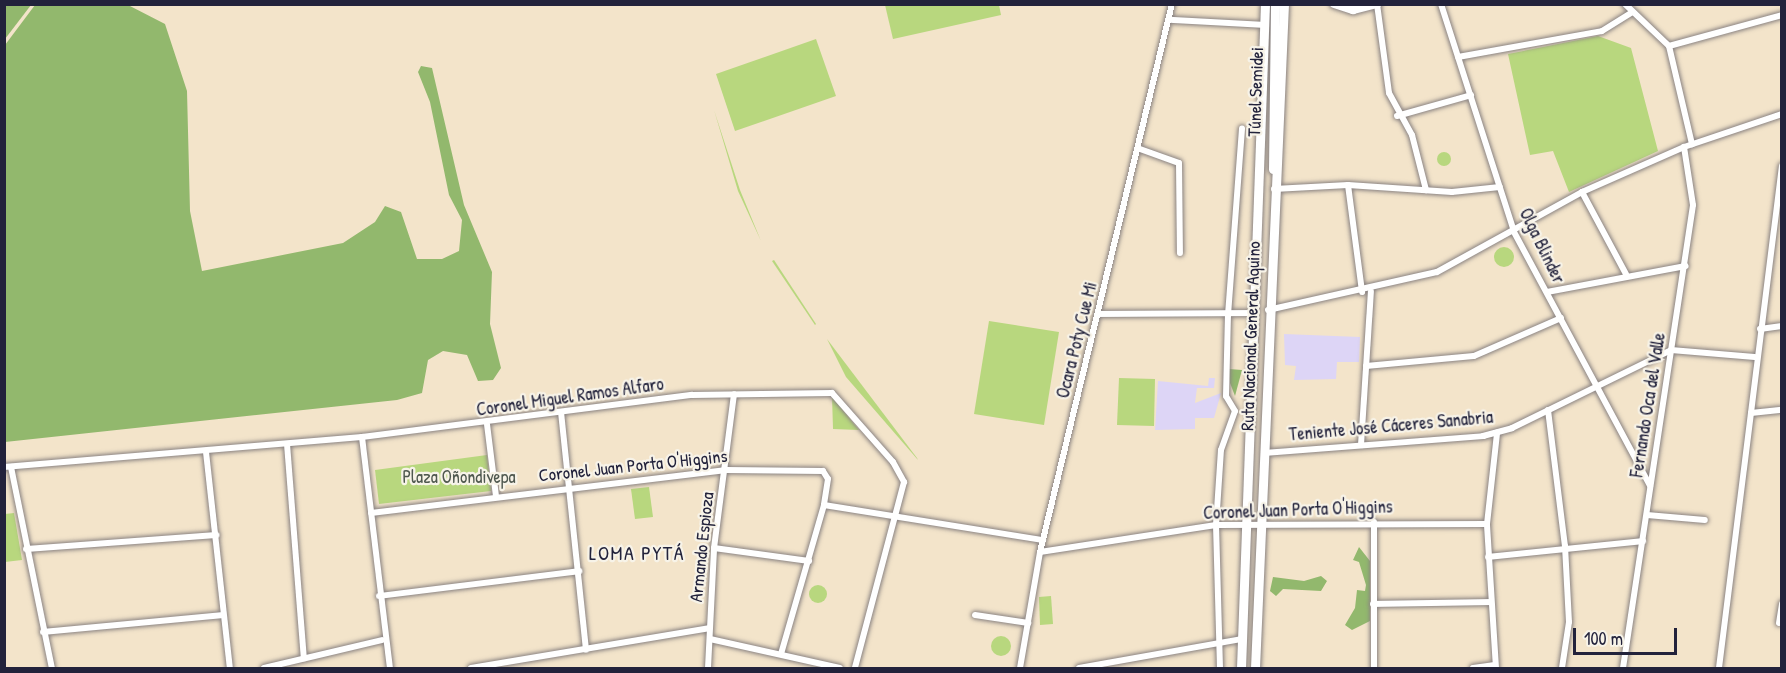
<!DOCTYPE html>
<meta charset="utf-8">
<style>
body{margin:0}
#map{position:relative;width:1786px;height:673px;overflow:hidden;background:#f3e4ca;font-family:"Patrick Hand",sans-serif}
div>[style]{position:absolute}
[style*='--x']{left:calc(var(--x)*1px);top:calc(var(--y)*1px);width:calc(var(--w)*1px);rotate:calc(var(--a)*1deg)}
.built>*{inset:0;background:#ddd5f6}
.green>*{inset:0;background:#b8d77e}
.round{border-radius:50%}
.forest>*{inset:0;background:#92b86d}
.roads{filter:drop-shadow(0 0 2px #8a8382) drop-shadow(0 0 2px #8a8382)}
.minor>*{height:6px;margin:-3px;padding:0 3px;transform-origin:3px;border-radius:3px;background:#fff}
.tertiary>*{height:8px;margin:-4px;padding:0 4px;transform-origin:4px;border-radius:4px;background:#fff}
.trunk>*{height:9px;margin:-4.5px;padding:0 4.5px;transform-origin:4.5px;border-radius:4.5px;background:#fff}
span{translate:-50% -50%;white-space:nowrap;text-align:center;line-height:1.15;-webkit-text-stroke:4.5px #f7f3e8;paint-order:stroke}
.street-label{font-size:18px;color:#22223b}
.park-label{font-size:18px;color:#4f584f}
.neighbourhood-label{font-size:20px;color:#22223b;letter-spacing:1.5px}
.frame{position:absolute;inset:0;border:6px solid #22223b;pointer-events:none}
.scale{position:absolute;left:1573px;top:628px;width:104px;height:27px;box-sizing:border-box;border:3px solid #22223b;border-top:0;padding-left:8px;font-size:18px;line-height:21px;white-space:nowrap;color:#22223b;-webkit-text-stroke:4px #f7f3e8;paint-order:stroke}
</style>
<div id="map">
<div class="built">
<div style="clip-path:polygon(1284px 334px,1360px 337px,1359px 362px,1337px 362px,1336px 379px,1294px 380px,1296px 366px,1285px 365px)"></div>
<div style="clip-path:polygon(1209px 378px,1215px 378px,1214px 388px,1197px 388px,1195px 403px,1221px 393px,1214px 418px,1195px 418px,1195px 429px,1155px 430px,1158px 381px,1208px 386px)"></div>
</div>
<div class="green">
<div style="clip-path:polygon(885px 5px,999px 5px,1001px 15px,893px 39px)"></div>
<div style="clip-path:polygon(1598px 36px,1631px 48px,1658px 151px,1569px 192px,1553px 151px,1530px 155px,1508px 54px)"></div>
<div style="clip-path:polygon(816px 39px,836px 96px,735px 131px,716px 74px)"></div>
<div style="clip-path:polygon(714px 110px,740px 190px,761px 241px,738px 191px)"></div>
<div class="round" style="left:1437px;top:152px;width:14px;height:14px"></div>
<div class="round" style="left:1494px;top:247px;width:20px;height:20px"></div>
<div style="clip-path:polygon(774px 260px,816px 324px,815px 325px,772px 261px)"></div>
<div style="clip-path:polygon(989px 321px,1059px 332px,1044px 425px,974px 414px)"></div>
<div style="clip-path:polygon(827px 339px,917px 458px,918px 460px,846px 377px)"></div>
<div style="clip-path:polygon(1119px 378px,1155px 379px,1154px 426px,1117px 425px)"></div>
<div style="clip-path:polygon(832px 397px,859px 430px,833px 429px)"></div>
<div style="clip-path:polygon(487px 455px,491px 491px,379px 504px,375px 470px)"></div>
<div style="clip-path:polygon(649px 487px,653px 517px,635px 519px,631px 489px)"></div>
<div style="clip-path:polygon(14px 513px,22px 560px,5px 562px,5px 514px)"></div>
<div class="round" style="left:809px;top:585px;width:18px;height:18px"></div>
<div style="clip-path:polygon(1051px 596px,1053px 624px,1040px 625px,1039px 597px)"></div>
<div class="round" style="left:991px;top:636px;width:20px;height:20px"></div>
</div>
<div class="forest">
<div style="clip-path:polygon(5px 4px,31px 5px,5px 39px,4px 5px)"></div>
<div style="clip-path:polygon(35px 5px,128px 5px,165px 24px,187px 91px,190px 211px,202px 271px,343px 243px,375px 222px,385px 206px,401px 212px,417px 259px,442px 259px,459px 251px,462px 220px,449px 195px,430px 102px,418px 72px,421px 66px,432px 68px,464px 205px,492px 272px,490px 324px,501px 368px,493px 380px,478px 381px,467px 355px,443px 351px,428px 360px,422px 393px,397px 400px,5px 442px,5px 45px)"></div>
<div style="clip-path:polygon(1229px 369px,1242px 370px,1235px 396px,1230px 383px)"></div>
<div style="clip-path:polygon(1359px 547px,1370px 561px,1370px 621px,1352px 630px,1345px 625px,1355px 608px,1357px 590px,1365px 591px,1366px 585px,1359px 562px,1353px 560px)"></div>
<div style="clip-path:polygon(1321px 576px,1327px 581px,1321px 591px,1283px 589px,1276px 596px,1270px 591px,1273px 577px,1304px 581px)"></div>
</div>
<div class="roads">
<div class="minor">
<div style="--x:1377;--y:4;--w:90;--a:82.3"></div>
<div style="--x:1389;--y:93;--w:48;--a:61.3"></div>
<div style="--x:1412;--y:135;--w:57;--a:75.7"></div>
<div style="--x:1441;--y:4;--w:239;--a:72.2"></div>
<div style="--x:1514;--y:232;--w:288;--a:61.8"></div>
<div style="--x:1625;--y:4;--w:61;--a:43.7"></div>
<div style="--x:1669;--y:46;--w:101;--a:76.8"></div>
<div style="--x:1172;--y:20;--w:91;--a:3.1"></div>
<div style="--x:1669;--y:46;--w:117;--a:-15.3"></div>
<div style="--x:1458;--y:57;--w:146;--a:-10.2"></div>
<div style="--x:1602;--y:31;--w:36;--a:-32"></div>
<div style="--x:1397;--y:116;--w:77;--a:-15.8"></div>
<div style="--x:1140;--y:149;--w:41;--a:19.7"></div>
<div style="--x:1179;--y:163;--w:90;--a:89.4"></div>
<div style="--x:1348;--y:185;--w:108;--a:82.5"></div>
<div style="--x:1274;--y:189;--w:74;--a:-3.1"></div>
<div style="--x:1348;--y:185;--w:104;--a:3.9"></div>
<div style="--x:1452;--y:192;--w:48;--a:-5.9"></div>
<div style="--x:1582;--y:192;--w:93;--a:61.8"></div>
<div style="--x:1547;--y:292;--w:141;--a:-10.6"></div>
<div style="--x:1268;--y:310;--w:173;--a:-12.7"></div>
<div style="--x:1437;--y:272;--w:166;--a:-28.9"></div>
<div style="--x:1582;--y:192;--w:111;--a:-23.8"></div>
<div style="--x:1684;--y:147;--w:103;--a:-18.6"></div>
<div style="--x:1099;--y:314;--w:154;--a:-0.4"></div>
<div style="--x:1760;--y:329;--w:22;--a:-8"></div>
<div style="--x:1366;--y:366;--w:108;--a:-5.3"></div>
<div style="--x:1474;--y:356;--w:95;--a:-23.6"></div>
<div style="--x:1548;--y:410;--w:137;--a:82.9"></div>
<div style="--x:1565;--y:546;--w:76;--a:87"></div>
<div style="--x:1569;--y:622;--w:47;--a:98.7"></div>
<div style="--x:561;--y:412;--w:239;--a:84"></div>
<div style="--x:1751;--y:413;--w:31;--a:-6"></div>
<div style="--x:487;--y:424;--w:73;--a:82.9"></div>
<div style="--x:362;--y:437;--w:233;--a:83.1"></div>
<div style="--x:287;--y:444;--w:215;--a:85.5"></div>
<div style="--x:1361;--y:445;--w:154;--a:-86.3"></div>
<div style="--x:206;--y:452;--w:217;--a:83.7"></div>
<div style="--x:1264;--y:453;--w:220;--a:-4.4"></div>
<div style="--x:1483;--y:436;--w:30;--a:-15"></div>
<div style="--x:1512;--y:428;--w:177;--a:-26.1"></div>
<div style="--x:1671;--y:350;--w:84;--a:4.8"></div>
<div style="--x:4;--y:467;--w:359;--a:-4.8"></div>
<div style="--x:362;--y:437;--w:333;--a:-7.3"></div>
<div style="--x:692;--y:395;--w:140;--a:-0.8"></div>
<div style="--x:832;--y:393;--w:92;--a:48.5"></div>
<div style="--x:893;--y:462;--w:23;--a:61"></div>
<div style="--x:904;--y:482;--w:192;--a:104.8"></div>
<div style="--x:11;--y:467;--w:205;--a:78.5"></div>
<div style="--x:824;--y:505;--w:222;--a:9.1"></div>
<div style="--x:371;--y:513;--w:358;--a:-6.9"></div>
<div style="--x:726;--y:470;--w:97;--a:0.6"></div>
<div style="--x:823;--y:471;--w:9;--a:58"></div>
<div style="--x:828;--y:479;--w:26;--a:99"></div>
<div style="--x:824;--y:505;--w:155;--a:106.1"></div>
<div style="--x:1647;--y:515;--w:58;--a:4.9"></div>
<div style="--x:714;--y:548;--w:96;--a:7.8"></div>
<div style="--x:26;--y:549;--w:191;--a:-4.2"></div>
<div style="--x:1040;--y:552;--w:178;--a:-8.7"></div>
<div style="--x:1216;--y:525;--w:271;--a:-0.2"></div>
<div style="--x:1488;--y:557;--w:156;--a:-5.9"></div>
<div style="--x:379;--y:596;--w:202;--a:-7.1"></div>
<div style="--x:1373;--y:604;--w:117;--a:-1"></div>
<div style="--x:975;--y:615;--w:54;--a:8.6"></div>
<div style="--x:1779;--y:623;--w:20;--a:-81"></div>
<div style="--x:43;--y:632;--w:181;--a:-5.4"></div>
<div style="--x:710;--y:639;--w:133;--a:12.6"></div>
<div style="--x:264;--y:668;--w:121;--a:-13.3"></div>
<div style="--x:471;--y:668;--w:241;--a:-9.5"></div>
<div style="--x:708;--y:668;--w:120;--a:-87.1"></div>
<div style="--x:714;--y:548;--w:155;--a:-82.6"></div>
<div style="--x:1020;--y:668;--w:118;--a:-80.2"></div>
<div style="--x:1040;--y:552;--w:564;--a:-76.46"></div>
<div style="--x:1079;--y:668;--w:166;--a:-10.1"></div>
<div style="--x:1220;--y:668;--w:143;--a:-91.6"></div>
<div style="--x:1216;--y:525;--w:75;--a:-86.2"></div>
<div style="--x:1221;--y:450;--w:41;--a:-70.3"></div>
<div style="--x:1235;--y:411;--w:17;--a:-121"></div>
<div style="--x:1226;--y:396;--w:81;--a:-88.6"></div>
<div style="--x:1228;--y:315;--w:187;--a:-85.7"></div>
<div style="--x:1374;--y:668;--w:146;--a:-90"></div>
<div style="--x:1473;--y:668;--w:22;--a:-8"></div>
<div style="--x:1496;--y:668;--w:144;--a:-93.6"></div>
<div style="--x:1487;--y:524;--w:92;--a:-83.7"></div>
<div style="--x:1623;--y:668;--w:468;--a:-81.4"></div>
<div style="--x:1693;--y:205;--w:59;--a:-98.8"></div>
<div style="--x:1719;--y:668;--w:506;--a:-82.85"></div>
</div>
<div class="tertiary">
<div style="--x:1334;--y:4;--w:20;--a:18"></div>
<div style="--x:1353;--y:10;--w:25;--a:-14"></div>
</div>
<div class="trunk">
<div style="--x:1273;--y:169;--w:165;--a:-89.3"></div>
<div style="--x:1241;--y:668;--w:664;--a:-87.93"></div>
<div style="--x:1255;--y:668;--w:665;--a:-87.5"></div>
</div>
</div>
<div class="street-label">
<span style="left:1256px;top:92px;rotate:-88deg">Túnel Semidei</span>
<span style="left:1542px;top:246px;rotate:64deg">Olga Blinder</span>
<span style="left:1251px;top:336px;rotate:-88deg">Ruta Nacional General Aquino</span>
<span style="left:1077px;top:340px;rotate:-76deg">Ocara Poty Cue Mi</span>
<span style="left:570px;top:397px;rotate:-8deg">Coronel Miguel Ramos Alfaro</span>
<span style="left:1648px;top:405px;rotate:-81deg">Fernando Oca del Valle</span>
<span style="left:1391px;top:426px;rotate:-5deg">Teniente José Cáceres Sanabria</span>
<span style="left:633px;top:466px;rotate:-6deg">Coronel Juan Porta O'Higgins</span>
<span style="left:1298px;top:510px;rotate:-2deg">Coronel Juan Porta O'Higgins</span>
<span style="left:702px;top:547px;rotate:-84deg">Armando Espioza</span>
</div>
<div class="park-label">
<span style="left:459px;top:477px">Plaza Oñondivepa</span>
</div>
<div class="neighbourhood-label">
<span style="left:637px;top:552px">LOMA PYTÁ</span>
</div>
<div class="frame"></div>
<div class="scale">100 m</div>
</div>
